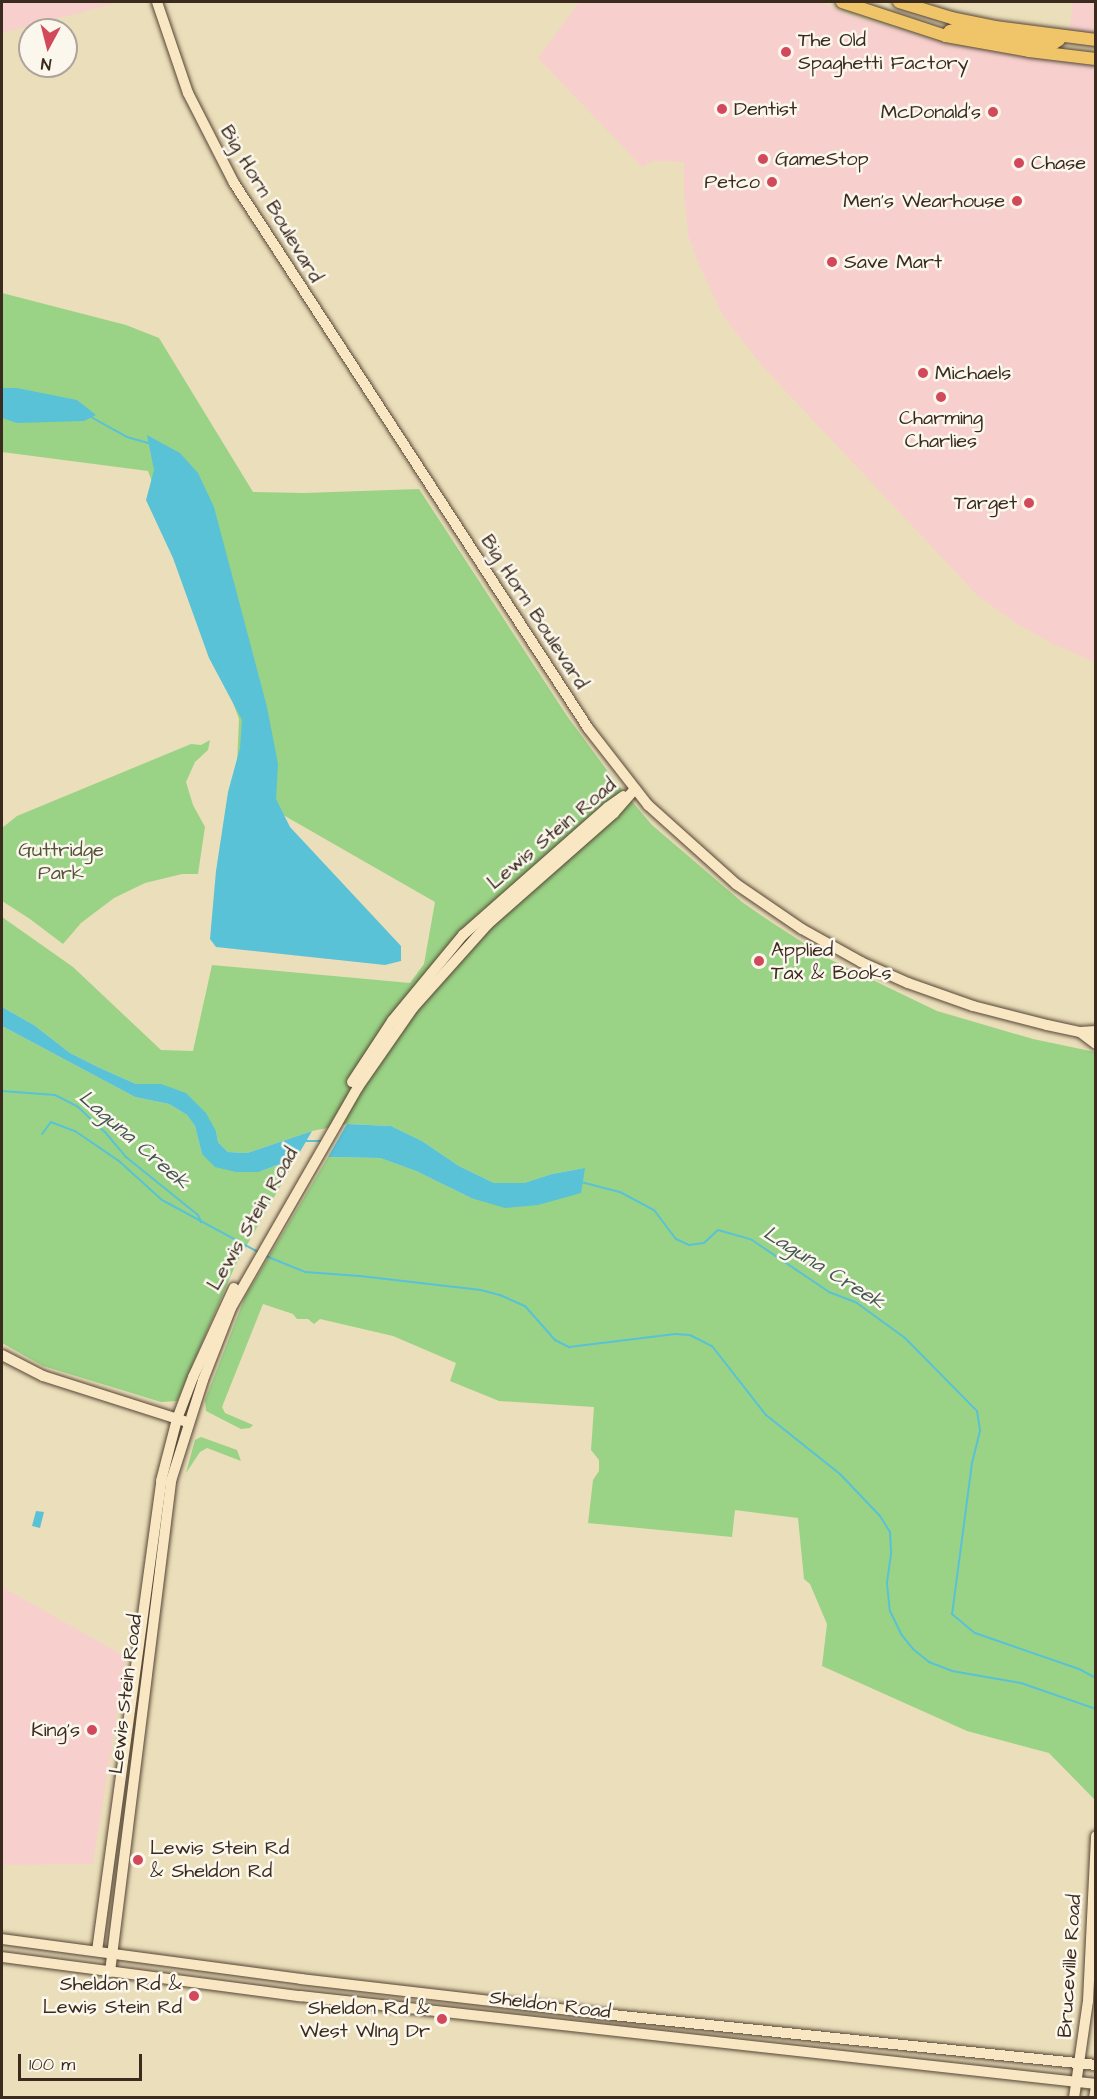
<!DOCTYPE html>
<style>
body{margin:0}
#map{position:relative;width:1097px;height:2099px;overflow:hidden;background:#ebdeba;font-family:"Architects Daughter",sans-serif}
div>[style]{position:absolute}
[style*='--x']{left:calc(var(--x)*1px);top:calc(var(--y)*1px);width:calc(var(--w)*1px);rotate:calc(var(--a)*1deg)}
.built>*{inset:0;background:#f7d0ce}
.green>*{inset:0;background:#9ad386}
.water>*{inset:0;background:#59c2d6}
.stream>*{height:2px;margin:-1px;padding:0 1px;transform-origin:1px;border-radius:1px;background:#59c2d6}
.roads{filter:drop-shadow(0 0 2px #554535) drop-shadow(0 0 2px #554535)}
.secondary>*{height:10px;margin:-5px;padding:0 5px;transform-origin:5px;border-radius:5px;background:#f9e7c3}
.primary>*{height:12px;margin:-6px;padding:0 6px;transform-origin:6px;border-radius:6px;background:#f0c469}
.dots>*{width:16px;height:16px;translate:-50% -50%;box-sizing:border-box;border:3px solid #fbf7ec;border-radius:50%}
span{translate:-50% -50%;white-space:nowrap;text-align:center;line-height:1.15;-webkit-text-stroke:5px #fbf7ec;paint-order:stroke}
.poi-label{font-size:20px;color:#3b2a1e}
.left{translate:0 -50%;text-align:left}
.right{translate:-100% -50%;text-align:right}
.street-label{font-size:20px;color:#3b2a1e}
.park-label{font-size:20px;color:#535438}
.water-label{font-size:21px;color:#445855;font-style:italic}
.frame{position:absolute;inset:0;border:3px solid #3b2a1e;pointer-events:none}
.north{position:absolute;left:18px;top:18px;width:60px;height:60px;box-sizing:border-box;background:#fbf7ec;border:2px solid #aea59a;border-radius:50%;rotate:187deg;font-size:16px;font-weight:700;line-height:24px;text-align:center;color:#3b2a1e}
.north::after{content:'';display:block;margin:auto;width:21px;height:27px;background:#d1495b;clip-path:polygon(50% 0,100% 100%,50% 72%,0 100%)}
.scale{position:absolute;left:18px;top:2054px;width:124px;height:27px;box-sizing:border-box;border:3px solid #3b2a1e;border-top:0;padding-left:8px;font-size:18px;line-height:21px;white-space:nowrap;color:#3b2a1e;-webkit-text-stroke:4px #fbf7ec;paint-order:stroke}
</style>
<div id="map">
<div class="built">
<div style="clip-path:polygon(2px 2px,120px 2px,2px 33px)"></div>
<div style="clip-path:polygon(579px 2px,819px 2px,849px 15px,953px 45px,1095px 65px,1095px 662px,1051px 643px,1017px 624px,978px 596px,764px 368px,723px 316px,699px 265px,688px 235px,684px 193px,684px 162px,653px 161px,642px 167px,538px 58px)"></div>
<div style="clip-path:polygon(1073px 2px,1095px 2px,1095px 33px,1069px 30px)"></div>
<div style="clip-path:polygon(2px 1587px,126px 1657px,93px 1864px,2px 1865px)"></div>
</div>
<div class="green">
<div style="clip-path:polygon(2px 293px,126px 325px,159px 338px,253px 492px,304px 493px,419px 489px,567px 716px,618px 785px,652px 825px,742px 902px,774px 924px,827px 958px,937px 1011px,1033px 1039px,1095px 1052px,1095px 1800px,1049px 1753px,967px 1731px,822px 1666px,827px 1624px,810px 1584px,804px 1579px,798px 1518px,735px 1510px,732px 1537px,588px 1523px,593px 1480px,599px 1471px,599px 1460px,591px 1450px,594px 1407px,499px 1401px,450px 1381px,456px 1363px,393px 1336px,320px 1319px,314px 1324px,308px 1319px,297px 1319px,293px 1314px,263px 1304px,222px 1407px,225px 1413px,253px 1425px,250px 1428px,241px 1429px,206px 1411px,205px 1400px,245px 1297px,328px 1157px,380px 1158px,416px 1171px,471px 1198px,585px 1168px,552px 1174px,524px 1183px,494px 1183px,459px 1166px,422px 1141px,391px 1126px,347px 1124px,312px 1131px,247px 1153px,228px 1152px,218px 1142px,216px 1131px,161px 1084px,136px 1084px,100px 1068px,70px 1053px,34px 1025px,2px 1007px,2px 917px,73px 967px,161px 1050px,193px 1051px,212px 965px,410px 983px,424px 964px,435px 902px,236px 788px,239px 719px,148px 471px,2px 452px)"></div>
<div style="clip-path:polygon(210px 740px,208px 750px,195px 762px,186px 782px,193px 805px,205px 827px,198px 874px,182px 874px,145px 883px,114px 898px,81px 923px,63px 944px,30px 919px,2px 901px,2px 828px,17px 816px,191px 744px,201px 745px)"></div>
<div style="clip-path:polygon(2px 1026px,135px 1097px,169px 1104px,187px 1115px,195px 1126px,202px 1154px,259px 1172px,277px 1165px,293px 1164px,235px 1266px,177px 1401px,161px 1402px,43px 1366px,2px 1343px)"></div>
<div style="clip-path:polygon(201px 1437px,237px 1450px,241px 1461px,207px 1448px,200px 1452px,186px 1473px,195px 1440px)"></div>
</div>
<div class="water">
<div style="clip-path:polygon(2px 388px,17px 388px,77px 400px,96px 415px,84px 421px,17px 423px,2px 418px)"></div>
<div style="clip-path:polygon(147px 435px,180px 453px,198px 473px,214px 507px,267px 707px,278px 764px,276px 799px,290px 827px,401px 946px,401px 961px,385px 965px,216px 947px,210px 939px,216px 871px,228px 792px,240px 748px,242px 720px,209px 658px,173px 558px,146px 500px,154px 470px)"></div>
<div style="clip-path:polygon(2px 1007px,34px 1025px,70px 1053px,100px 1068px,136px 1084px,161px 1084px,186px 1093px,206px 1113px,216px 1131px,218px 1142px,228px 1152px,247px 1153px,312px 1131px,293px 1164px,277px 1165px,259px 1172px,236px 1172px,215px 1167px,202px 1154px,195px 1126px,187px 1115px,169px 1104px,135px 1097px,2px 1026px)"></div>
<div style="clip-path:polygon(347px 1124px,391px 1126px,422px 1141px,459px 1166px,494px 1183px,524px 1183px,552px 1174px,585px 1168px,581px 1193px,538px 1205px,505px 1208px,471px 1198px,416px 1171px,380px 1158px,328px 1157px)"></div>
<div style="clip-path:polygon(36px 1511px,44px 1512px,40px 1528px,32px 1526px)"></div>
</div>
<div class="stream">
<div style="--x:91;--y:417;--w:41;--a:29.1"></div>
<div style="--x:127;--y:437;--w:22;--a:16"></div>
<div style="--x:2;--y:1091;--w:53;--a:4.3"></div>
<div style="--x:55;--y:1095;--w:25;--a:27"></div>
<div style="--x:77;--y:1106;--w:38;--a:43"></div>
<div style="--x:105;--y:1132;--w:33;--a:50"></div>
<div style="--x:126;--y:1157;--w:92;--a:38.9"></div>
<div style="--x:198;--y:1215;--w:8;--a:67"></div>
<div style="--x:42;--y:1134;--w:15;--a:-53"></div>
<div style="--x:51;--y:1122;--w:26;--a:21"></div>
<div style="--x:75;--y:1131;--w:53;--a:34.3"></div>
<div style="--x:119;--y:1161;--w:58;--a:42.2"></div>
<div style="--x:162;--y:1200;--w:109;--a:28.4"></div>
<div style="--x:304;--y:1141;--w:18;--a:0"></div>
<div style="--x:581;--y:1182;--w:40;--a:14.4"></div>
<div style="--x:620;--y:1192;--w:38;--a:28"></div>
<div style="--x:654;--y:1210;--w:36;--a:53"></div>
<div style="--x:676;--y:1239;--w:14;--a:25"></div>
<div style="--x:689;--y:1245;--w:15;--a:-8"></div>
<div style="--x:704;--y:1243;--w:19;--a:-43"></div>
<div style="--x:718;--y:1230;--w:35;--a:16"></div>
<div style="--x:752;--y:1240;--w:93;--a:34"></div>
<div style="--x:829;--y:1292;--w:30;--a:21"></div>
<div style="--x:857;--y:1303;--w:59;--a:36.1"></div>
<div style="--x:905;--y:1338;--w:103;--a:45.4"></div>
<div style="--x:977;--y:1411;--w:20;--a:81"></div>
<div style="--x:980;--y:1431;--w:33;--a:104"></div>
<div style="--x:972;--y:1463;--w:152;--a:97.5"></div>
<div style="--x:952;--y:1614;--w:30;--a:40"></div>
<div style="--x:975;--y:1633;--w:110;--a:19.1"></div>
<div style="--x:1079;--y:1669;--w:19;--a:28"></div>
<div style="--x:266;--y:1256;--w:42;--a:22.3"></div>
<div style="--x:305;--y:1272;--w:55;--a:4.2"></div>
<div style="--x:360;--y:1276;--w:122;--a:6.6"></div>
<div style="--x:481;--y:1290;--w:20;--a:15"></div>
<div style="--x:500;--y:1295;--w:27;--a:24"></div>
<div style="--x:525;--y:1306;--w:45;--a:48.6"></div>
<div style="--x:555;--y:1340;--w:16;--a:27"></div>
<div style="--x:569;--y:1347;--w:107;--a:-7"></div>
<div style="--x:675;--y:1334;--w:15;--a:4"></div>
<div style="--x:690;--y:1335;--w:25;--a:27"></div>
<div style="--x:712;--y:1346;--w:88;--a:52"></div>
<div style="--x:766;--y:1415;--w:95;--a:38.6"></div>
<div style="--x:840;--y:1474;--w:58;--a:46.4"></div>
<div style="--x:880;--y:1516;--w:19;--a:58"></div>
<div style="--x:890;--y:1532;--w:22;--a:87"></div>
<div style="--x:891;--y:1554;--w:30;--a:98"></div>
<div style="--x:887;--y:1584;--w:27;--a:84"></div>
<div style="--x:890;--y:1611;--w:25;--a:64"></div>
<div style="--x:901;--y:1634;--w:19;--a:51"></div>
<div style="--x:913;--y:1649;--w:21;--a:39"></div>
<div style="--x:929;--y:1662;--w:25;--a:21"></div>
<div style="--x:952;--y:1671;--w:70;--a:9.9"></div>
<div style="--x:1021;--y:1683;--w:79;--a:19.1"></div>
</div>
<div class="roads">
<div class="secondary">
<div style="--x:157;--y:2;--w:96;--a:71.2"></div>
<div style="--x:188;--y:93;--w:101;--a:62.9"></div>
<div style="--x:234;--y:183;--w:650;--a:56.99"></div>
<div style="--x:588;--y:728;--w:98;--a:52.1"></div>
<div style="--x:648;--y:805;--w:118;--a:41.9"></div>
<div style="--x:736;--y:884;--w:80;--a:34.3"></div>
<div style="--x:802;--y:929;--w:68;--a:29.2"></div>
<div style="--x:861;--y:962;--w:51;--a:24.1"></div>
<div style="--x:908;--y:983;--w:69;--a:19.5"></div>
<div style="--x:973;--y:1006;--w:76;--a:14.4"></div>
<div style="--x:1047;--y:1025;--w:34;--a:12"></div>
<div style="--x:1080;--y:1032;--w:16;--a:-4"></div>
<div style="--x:1080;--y:1032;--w:20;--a:37"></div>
<div style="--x:352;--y:1082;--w:73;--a:-56.7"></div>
<div style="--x:392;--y:1021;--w:112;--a:-50.5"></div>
<div style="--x:463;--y:935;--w:193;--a:-41.4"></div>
<div style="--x:608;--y:807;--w:19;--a:-35"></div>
<div style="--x:2;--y:1355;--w:46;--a:27.1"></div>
<div style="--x:43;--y:1376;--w:148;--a:17.7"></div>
<div style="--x:2;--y:1939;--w:302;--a:7.6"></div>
<div style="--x:301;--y:1979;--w:294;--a:6.6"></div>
<div style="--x:593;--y:2013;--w:506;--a:5.9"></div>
<div style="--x:97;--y:1951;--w:474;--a:-82.2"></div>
<div style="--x:161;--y:1481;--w:64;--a:-75.5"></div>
<div style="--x:177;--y:1419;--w:45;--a:-69.1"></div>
<div style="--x:193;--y:1377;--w:98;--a:-65.3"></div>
<div style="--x:2;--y:1957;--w:301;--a:7.5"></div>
<div style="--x:300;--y:1996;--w:801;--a:6.31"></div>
<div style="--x:110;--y:1972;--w:495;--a:-82.9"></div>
<div style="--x:171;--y:1481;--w:106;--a:-72.4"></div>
<div style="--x:203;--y:1380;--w:77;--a:-68.7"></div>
<div style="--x:231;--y:1308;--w:255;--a:-60.1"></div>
<div style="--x:358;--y:1087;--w:96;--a:-55.2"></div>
<div style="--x:413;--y:1008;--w:113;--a:-48.2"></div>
<div style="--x:488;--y:924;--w:168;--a:-41.4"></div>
<div style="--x:614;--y:813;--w:32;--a:-49"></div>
<div style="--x:1074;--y:2098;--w:98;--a:-81.8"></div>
<div style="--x:1088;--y:2001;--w:165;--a:-87.2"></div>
<div style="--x:1094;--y:2098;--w:11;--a:-80"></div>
</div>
<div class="primary">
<div style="--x:842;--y:2;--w:109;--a:18.1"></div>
<div style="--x:946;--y:36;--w:84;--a:10.2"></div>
<div style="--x:1029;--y:51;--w:67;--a:6.8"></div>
<div style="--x:899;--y:2;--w:55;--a:16.8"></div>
<div style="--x:952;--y:18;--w:44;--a:11.8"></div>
<div style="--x:995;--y:27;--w:102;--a:7.3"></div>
<div style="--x:946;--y:36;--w:6;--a:-51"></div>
<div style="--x:950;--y:31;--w:10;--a:-17"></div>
<div style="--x:960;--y:28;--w:63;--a:11"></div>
<div style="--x:1022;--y:40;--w:32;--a:5"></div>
<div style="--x:1054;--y:43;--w:6;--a:-31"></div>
</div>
</div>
<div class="dots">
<div style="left:786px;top:52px;background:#d1495b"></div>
<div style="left:722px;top:109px;background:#d1495b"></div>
<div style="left:993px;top:112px;background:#d1495b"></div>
<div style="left:763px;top:159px;background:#d1495b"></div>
<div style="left:1019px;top:163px;background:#d1495b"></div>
<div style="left:772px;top:182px;background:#d1495b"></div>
<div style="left:1017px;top:201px;background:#d1495b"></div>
<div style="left:832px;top:262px;background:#d1495b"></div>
<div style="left:923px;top:373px;background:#d1495b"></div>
<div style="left:941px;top:397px;background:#d1495b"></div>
<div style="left:1029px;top:503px;background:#d1495b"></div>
<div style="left:759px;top:961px;background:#d1495b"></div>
<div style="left:92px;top:1730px;background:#d1495b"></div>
<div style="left:138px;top:1860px;background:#d1495b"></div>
<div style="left:194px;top:1996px;background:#d1495b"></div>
<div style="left:442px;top:2019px;background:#d1495b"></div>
</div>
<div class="poi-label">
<span class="left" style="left:798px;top:52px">The Old<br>Spaghetti Factory</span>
<span class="left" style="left:734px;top:109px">Dentist</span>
<span class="right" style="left:981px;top:112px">McDonald's</span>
<span class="left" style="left:775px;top:159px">GameStop</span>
<span class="left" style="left:1031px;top:163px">Chase</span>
<span class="right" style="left:760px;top:182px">Petco</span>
<span class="right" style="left:1005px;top:201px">Men's Wearhouse</span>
<span class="left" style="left:844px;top:262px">Save Mart</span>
<span class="left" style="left:935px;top:373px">Michaels</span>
<span style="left:941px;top:430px">Charming<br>Charlies</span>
<span class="right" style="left:1017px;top:503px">Target</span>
<span class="left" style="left:771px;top:962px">Applied<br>Tax &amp; Books</span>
<span class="right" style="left:80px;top:1730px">King's</span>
<span class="left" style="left:150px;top:1860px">Lewis Stein Rd<br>&amp; Sheldon Rd</span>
<span class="right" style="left:182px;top:1996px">Sheldon Rd &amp;<br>Lewis Stein Rd</span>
<span class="right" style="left:430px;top:2020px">Sheldon Rd &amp;<br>West WIng Dr</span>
</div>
<div class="street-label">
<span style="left:271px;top:204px;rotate:59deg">Big Horn Boulevard</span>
<span style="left:534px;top:612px;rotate:57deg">Big Horn Boulevard</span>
<span style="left:552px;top:834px;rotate:-40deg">Lewis Stein Road</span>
<span style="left:253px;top:1219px;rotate:-60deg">Lewis Stein Road</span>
<span style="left:126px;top:1694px;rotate:-83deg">Lewis Stein Road</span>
<span style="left:1070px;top:1966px;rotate:-86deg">Bruceville Road</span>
<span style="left:550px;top:2005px;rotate:7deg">Sheldon Road</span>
</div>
<div class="park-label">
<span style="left:61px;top:862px">Guttridge<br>Park</span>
</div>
<div class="water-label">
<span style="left:134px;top:1140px;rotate:41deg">Laguna Creek</span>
<span style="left:824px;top:1268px;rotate:32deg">Laguna Creek</span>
</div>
<div class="frame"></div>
<div class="north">N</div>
<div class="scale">100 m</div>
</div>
